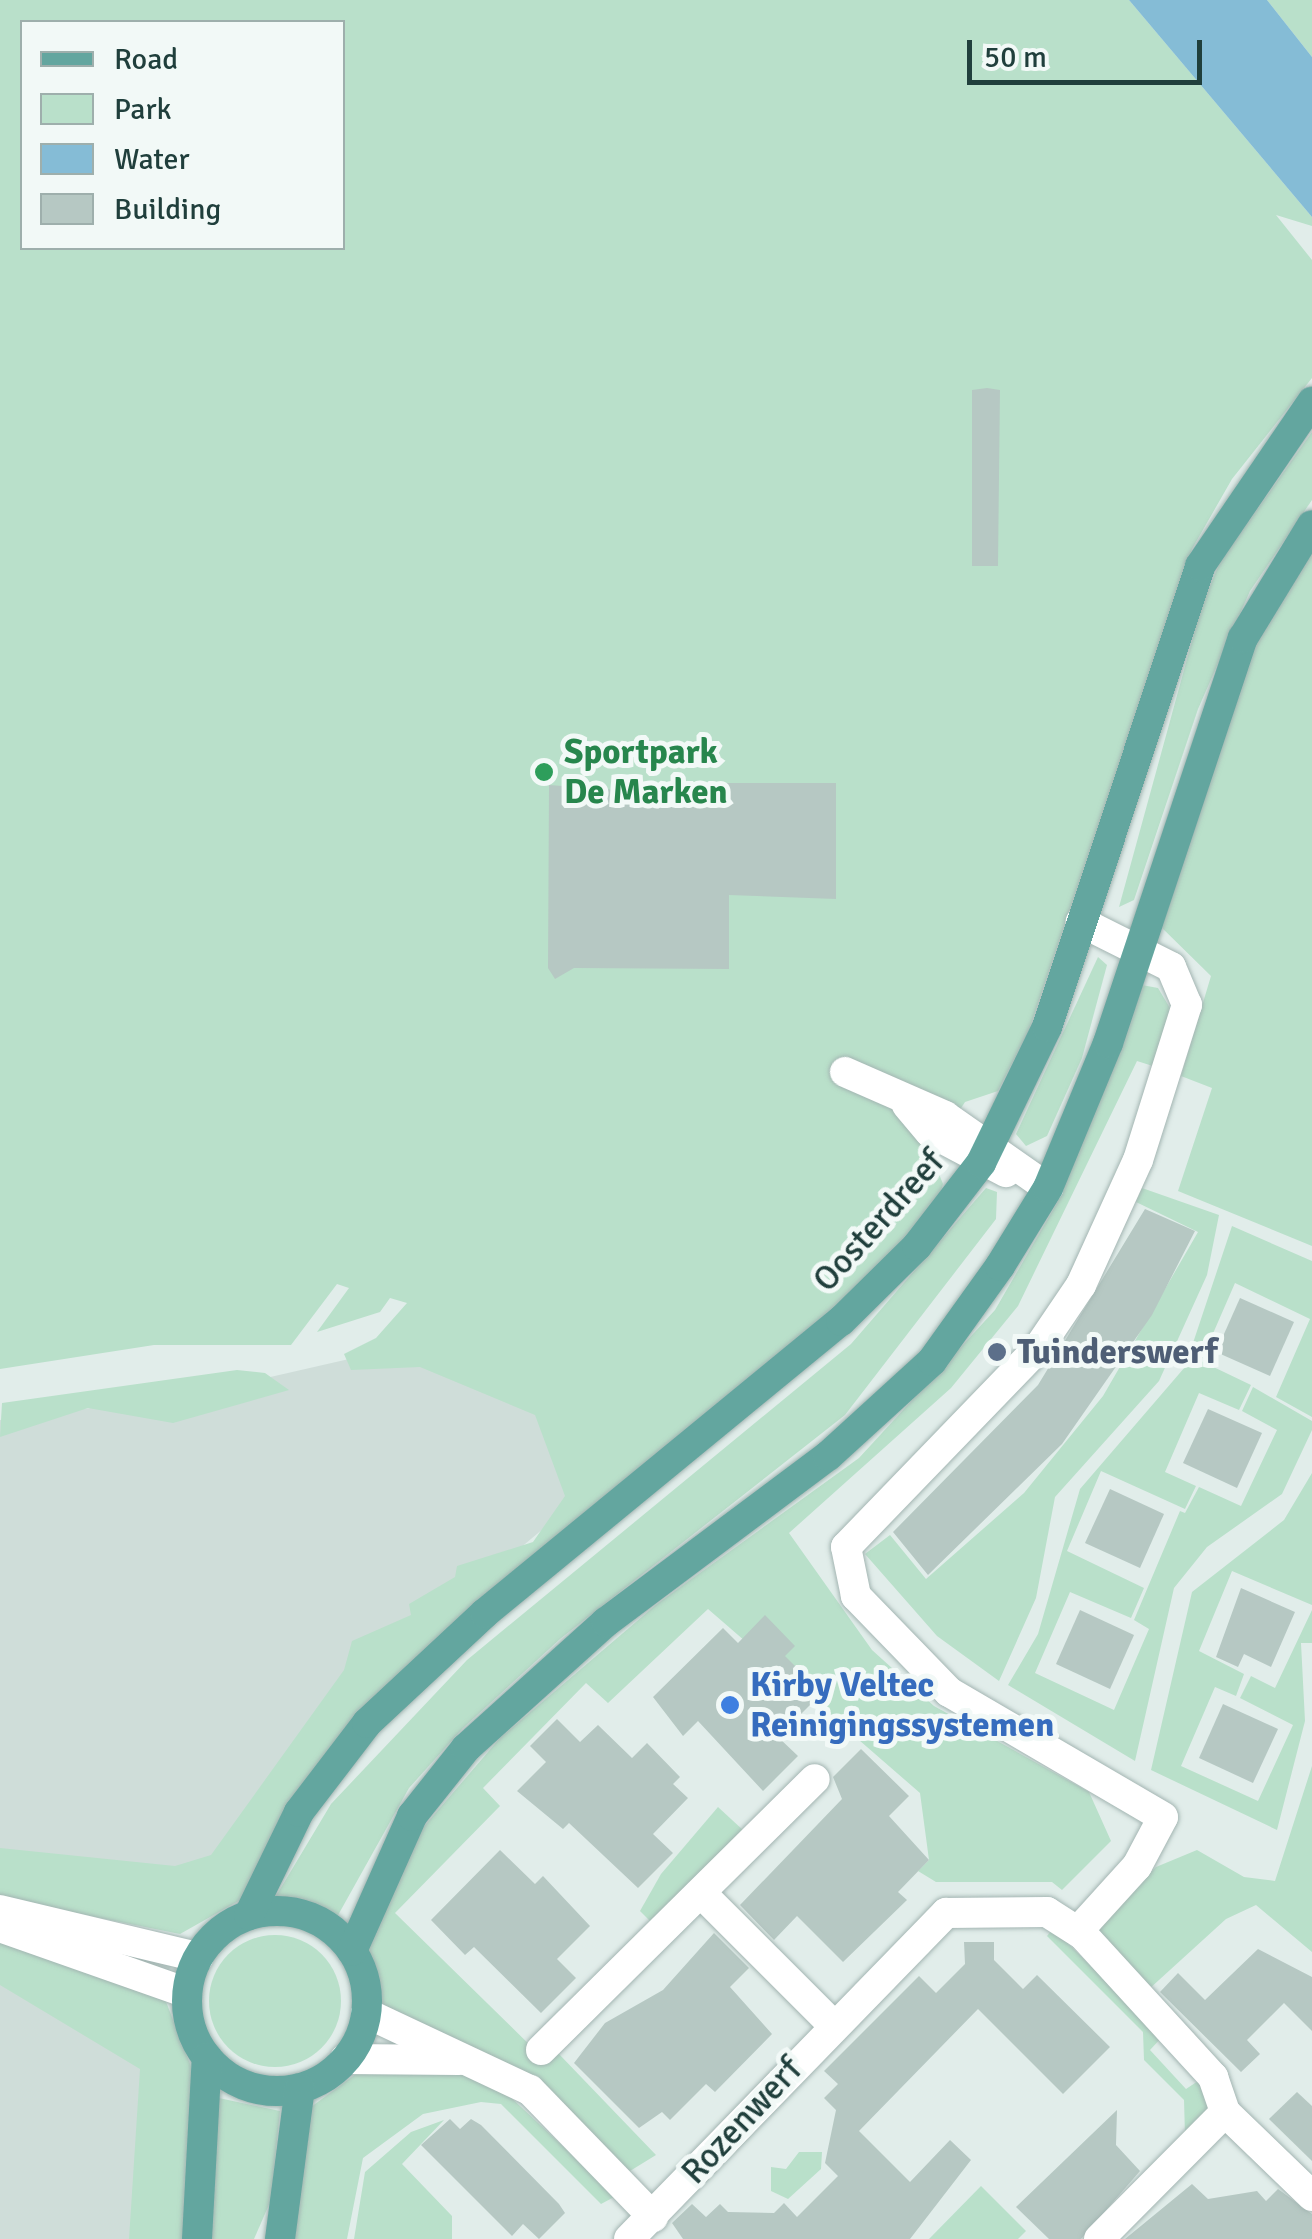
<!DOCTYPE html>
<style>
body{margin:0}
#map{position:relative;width:1312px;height:2239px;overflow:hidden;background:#e1edea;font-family:Signika,sans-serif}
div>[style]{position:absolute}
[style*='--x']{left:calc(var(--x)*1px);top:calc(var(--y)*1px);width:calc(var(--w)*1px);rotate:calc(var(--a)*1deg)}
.built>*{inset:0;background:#cfddd9}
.green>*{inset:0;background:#b9e0ca}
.round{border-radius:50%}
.water>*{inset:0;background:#85bcd6}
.building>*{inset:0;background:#b6c8c3}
.roads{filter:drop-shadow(0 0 2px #a3b5b2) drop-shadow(0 0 2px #a3b5b2)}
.minor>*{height:30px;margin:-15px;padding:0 15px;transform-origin:15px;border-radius:15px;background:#fff}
.major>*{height:30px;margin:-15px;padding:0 15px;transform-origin:15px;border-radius:15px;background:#63a69f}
.major>.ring{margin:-15px;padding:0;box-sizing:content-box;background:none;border:30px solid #63a69f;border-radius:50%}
.dots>*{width:28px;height:28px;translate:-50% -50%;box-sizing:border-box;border:5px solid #f2f9f7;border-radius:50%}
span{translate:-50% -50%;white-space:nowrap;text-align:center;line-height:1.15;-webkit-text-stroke:10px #f2f9f7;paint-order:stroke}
.leisure-label{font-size:35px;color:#27864d;font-weight:700}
.left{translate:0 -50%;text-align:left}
.street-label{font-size:35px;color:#203f3c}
.service-label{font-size:35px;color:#4e5e75;font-weight:700}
.shop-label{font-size:35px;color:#366cbe;font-weight:700}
.legend{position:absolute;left:20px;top:20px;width:325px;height:230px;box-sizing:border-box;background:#f2f9f7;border:2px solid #9eafac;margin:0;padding:12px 18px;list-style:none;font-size:30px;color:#203f3c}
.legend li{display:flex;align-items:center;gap:20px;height:50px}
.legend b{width:50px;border:2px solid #9eafac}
.scale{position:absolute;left:967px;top:40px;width:235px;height:45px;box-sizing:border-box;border:5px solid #203f3c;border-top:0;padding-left:12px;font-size:30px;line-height:35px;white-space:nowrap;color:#203f3c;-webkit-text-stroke:8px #f2f9f7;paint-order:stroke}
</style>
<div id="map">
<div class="built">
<div style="clip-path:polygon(432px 1340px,582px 1416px,606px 1476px,375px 1670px,178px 1914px,0 1884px,0 1420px,196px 1394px)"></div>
<div style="clip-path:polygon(0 1930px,171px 1963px,153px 2031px,161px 2239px,0 2239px)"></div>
</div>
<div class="green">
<div style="clip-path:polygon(evenodd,0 0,1129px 0,1312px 217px,1312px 226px,1276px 215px,1312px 260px,1312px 378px,1232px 479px,1192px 549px,1029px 1030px,998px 1091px,965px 1102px,931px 1154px,943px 1184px,935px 1211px,825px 1326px,435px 1644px,242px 1899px,180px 1934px,0 1898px,0 1848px,175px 1866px,211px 1855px,344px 1670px,352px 1641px,411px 1615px,409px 1604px,455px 1577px,457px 1566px,533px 1542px,565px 1496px,535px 1415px,420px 1367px,351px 1370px,344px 1354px,376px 1338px,407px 1303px,390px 1298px,380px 1312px,317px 1332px,349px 1288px,337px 1284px,291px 1345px,154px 1345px,0 1369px,0 0,22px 22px,342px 22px,342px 248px,22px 248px,22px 22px)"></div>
<div style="clip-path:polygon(1267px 0,1312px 0,1312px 57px)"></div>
<div style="clip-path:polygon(1312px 432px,1312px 500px,1250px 591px,1198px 709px,1134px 900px,1119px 907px,1201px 608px,1220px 562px)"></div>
<div style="clip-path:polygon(1312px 539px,1312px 1246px,1178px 1191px,1212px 1088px,1181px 1076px,1211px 976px,1157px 923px,1249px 639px)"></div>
<div style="clip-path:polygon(1098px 957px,1107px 965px,1082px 1058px,1047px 1136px,1026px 1146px,1016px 1134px)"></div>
<div style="clip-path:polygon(1142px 985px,1158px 988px,1170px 1008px,1159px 1068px,1137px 1061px,1018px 1306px,951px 1388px,789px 1533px,872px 1650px,934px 1706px,1089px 1792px,1111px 1841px,1062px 1890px,1052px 1882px,936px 1882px,918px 1871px,929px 1860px,920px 1793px,708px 1609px,608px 1703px,586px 1683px,483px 1788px,500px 1806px,395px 1913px,537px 2052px,558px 2053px,656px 2155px,630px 2171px,374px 2005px,361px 1947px,421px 1830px,500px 1738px,657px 1604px,859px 1458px,995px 1310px,1057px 1203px)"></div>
<div style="clip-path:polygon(986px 1188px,997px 1192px,996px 1219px,845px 1415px,560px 1639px,463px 1728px,409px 1788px,337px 1917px,276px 1896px,331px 1804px,467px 1660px,851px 1344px)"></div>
<div style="clip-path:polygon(1142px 1188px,1219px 1215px,1207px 1275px,1159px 1381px,1055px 1497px,1036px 1598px,999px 1681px,937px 1636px,865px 1554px,890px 1535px,926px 1579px,1024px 1493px,1103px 1396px,1198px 1232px,1136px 1202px)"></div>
<div style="clip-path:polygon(1232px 1226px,1312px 1261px,1312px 1417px,1276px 1397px,1310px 1319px,1235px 1283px,1201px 1361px,1251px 1385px,1239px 1410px,1199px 1393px,1165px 1472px,1196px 1486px,1185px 1509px,1101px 1471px,1067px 1551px,1144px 1588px,1131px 1618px,1070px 1592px,1035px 1673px,1114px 1710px,1149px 1629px,1134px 1620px,1180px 1511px,1185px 1513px,1199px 1487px,1241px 1506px,1277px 1430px,1242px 1411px,1253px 1387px,1312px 1421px,1312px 1430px,1282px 1494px,1207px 1547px,1174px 1588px,1135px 1761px,1008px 1685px,1038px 1634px,1080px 1489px,1185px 1367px)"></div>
<div style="clip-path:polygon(237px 1370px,265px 1373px,289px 1390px,173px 1423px,88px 1408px,0 1437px,2px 1403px)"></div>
<div style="clip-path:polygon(1312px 1473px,1312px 1605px,1232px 1571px,1199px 1651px,1244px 1674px,1236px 1696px,1215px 1687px,1181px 1766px,1258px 1801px,1293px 1725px,1240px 1698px,1251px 1676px,1275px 1688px,1312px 1610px,1312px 1643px,1301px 1643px,1305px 1721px,1277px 1830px,1151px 1770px,1192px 1592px,1284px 1520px)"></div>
<div style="clip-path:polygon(1312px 1766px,1312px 1952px,1256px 1905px,1226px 1919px,1148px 1990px,1092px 1933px,1156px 1867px,1197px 1850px,1244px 1877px,1275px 1881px)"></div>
<div style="clip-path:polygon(718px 1807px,744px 1831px,651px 1922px,640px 1911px,661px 1874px)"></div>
<div style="clip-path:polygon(1053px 1929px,1163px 2036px,1150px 2050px,1186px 2089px,1201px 2079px,1210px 2107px,1185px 2135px,1184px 2100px,1144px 2060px,1143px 2032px,1047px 1936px)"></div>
<div class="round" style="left:209px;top:1935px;width:132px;height:132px"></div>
<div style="clip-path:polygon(0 1941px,165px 1999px,192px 2069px,184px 2239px,129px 2239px,140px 2069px,0 1985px)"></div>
<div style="clip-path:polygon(360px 2071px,488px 2076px,616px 2196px,601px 2204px,501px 2104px,481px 2102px,423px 2114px,363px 2158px,347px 2239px,292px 2239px,311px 2107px)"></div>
<div style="clip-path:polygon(219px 2098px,280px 2111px,271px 2200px,254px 2239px,208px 2239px)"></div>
<div style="clip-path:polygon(444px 2120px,402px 2164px,452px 2216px,452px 2239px,354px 2239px,365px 2172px,411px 2132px)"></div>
<div style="clip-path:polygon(799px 2152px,822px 2152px,821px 2169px,788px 2199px,771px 2191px,771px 2167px,786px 2169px)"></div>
<div style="clip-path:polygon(981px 2186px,1026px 2231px,1018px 2239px,929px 2239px)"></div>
</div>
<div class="water">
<div style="clip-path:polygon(1129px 0,1267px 0,1312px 57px,1312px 217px)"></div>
</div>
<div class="building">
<div style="clip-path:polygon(987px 388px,1000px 390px,998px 566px,972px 566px,972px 390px)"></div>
<div style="clip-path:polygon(684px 783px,836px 783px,836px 899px,729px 895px,729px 969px,574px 968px,555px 979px,548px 968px,549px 785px,684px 795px)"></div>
<div style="clip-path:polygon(1145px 1209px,1195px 1231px,1152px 1315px,1062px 1444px,928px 1575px,893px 1532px,1038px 1385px)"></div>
<div style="clip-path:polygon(1240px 1298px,1294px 1322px,1270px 1376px,1216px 1352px)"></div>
<div style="clip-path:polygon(1208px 1409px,1262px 1433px,1237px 1488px,1183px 1463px)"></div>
<div style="clip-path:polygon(1110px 1489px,1164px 1514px,1140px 1568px,1085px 1543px)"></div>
<div style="clip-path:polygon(1241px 1588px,1295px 1612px,1271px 1667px,1244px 1654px,1238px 1667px,1216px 1657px)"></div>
<div style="clip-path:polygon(1080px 1610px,1134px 1635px,1110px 1689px,1056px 1664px)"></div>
<div style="clip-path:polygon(765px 1615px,795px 1646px,785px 1656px,822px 1693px,778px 1737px,798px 1756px,763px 1791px,698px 1721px,683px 1736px,653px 1697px,723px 1628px,738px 1643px)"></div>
<div style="clip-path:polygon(1223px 1704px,1278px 1729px,1253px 1783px,1199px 1758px)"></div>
<div style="clip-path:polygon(557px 1719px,580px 1742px,598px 1725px,632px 1758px,647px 1743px,680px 1777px,673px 1784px,688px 1798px,653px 1834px,673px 1853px,638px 1888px,569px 1823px,563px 1829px,517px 1791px,546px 1762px,530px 1746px)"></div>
<div style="clip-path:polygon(861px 1749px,909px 1796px,889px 1816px,929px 1860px,898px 1892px,907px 1900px,843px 1962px,797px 1916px,774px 1940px,740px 1905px,842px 1799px,833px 1777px)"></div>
<div style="clip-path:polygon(500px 1850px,535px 1884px,543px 1876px,590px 1926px,557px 1959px,576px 1978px,541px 2013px,474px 1947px,465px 1955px,431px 1920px)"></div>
<div style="clip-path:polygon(714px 1933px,749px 1968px,730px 1987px,772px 2034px,715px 2092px,706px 2084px,670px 2120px,662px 2112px,639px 2128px,574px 2063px,605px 2023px,663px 1990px)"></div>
<div style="clip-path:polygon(964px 1942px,994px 1942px,994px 1960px,1023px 1989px,1037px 1975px,1110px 2047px,1063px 2094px,978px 2009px,859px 2131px,910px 2182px,950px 2140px,971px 2160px,910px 2239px,683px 2239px,672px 2223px,692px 2204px,706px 2217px,720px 2204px,728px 2212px,774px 2213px,784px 2203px,797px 2217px,838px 2176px,825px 2163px,836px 2110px,824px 2098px,838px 2084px,824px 2071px,919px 1976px,936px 1993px,965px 1964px)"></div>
<div style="clip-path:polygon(1258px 1949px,1312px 1977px,1312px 2031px,1284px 2003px,1247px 2040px,1260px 2054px,1241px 2072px,1160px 1992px,1178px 1973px,1205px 2000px)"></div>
<div style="clip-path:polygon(1297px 2092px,1312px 2106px,1312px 2161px,1269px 2119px)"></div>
<div style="clip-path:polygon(1117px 2110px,1116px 2145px,1140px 2171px,1081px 2239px,1049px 2239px,1016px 2207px)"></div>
<div style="clip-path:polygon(450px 2119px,460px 2129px,471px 2119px,481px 2125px,559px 2204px,565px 2213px,539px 2239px,523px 2224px,512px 2236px,421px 2145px)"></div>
<div style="clip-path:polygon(1192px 2184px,1208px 2199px,1257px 2191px,1266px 2201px,1278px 2189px,1312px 2214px,1312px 2239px,1125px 2239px)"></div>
</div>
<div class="roads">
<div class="minor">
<div style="--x:845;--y:1072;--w:109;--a:23.7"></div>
<div style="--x:945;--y:1116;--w:126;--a:35"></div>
<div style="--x:907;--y:1105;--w:35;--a:50"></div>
<div style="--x:930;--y:1132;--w:86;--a:27.8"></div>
<div style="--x:702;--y:1894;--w:184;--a:45"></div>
<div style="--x:0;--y:1910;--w:204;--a:13.4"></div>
<div style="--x:0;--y:1927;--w:198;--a:19.4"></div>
<div style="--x:1078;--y:1931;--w:88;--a:-47.8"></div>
<div style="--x:1137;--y:1866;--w:55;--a:-62"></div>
<div style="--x:1163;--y:1817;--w:248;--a:-149.7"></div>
<div style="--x:949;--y:1692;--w:134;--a:-134.1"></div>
<div style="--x:856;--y:1596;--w:50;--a:-101.5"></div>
<div style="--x:846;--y:1547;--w:278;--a:-46"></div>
<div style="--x:1039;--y:1347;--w:75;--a:-55.9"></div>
<div style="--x:1081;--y:1285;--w:137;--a:-65.5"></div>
<div style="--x:1138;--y:1160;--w:163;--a:-72.5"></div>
<div style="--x:1187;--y:1005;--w:41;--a:-112.8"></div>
<div style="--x:1171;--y:967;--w:101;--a:-153.4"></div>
<div style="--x:366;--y:2013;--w:181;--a:25.2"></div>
<div style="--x:530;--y:2090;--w:177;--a:45.9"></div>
<div style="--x:541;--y:2050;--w:385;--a:-44.7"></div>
<div style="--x:345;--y:2059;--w:114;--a:0.5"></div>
<div style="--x:629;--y:2239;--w:455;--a:-45.8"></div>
<div style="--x:946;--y:1913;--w:101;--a:-0.6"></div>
<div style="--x:1047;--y:1912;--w:43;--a:32.6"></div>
<div style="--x:1083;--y:1935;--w:193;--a:47.5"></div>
<div style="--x:1213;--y:2077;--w:37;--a:71"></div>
<div style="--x:1225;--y:2112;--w:121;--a:44"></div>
<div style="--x:1099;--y:2239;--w:179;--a:-45.2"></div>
</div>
<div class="major">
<div class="ring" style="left:187px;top:1911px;width:150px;height:150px"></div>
<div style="--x:249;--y:1915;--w:114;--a:-64.1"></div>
<div style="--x:299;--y:1812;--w:112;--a:-52.6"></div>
<div style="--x:367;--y:1723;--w:161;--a:-43"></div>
<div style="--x:485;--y:1613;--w:460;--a:-39.4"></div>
<div style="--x:841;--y:1321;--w:107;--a:-44.6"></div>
<div style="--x:917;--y:1246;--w:105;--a:-52.4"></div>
<div style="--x:981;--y:1163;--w:151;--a:-64.1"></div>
<div style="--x:1047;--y:1027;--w:486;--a:-71.6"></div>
<div style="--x:1200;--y:566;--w:199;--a:-55.7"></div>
<div style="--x:352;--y:1951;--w:148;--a:-66"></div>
<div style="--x:412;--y:1816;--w:87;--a:-51.5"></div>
<div style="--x:466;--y:1748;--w:188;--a:-42"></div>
<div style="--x:606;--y:1622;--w:277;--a:-36.8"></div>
<div style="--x:828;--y:1456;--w:141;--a:-42.4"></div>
<div style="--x:932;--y:1361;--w:117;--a:-54.4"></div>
<div style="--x:1000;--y:1266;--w:92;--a:-58.4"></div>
<div style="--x:1048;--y:1188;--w:157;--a:-67.5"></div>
<div style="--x:1108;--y:1043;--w:427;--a:-71.6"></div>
<div style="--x:1243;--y:638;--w:132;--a:-58.6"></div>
<div style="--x:197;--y:2239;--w:182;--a:-86.9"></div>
<div style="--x:280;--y:2239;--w:152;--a:-82.5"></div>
</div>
</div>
<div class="dots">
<div style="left:544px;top:772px;background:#2e9e5b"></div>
<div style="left:997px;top:1352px;background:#5c6f8a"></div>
<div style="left:730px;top:1705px;background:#3f7fe0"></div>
</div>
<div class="leisure-label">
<span class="left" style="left:564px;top:772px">Sportpark<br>De Marken</span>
</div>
<div class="street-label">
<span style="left:879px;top:1221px;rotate:-48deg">Oosterdreef</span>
<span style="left:742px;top:2121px;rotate:-47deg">Rozenwerf</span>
</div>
<div class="service-label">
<span class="left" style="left:1017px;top:1352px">Tuinderswerf</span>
</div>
<div class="shop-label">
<span class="left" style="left:750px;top:1705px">Kirby Veltec<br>Reinigingssystemen</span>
</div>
<ul class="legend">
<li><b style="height:12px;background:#63a69f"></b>Road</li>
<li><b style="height:28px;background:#b9e0ca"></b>Park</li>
<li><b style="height:28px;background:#85bcd6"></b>Water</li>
<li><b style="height:28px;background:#b6c8c3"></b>Building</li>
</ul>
<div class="scale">50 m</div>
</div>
